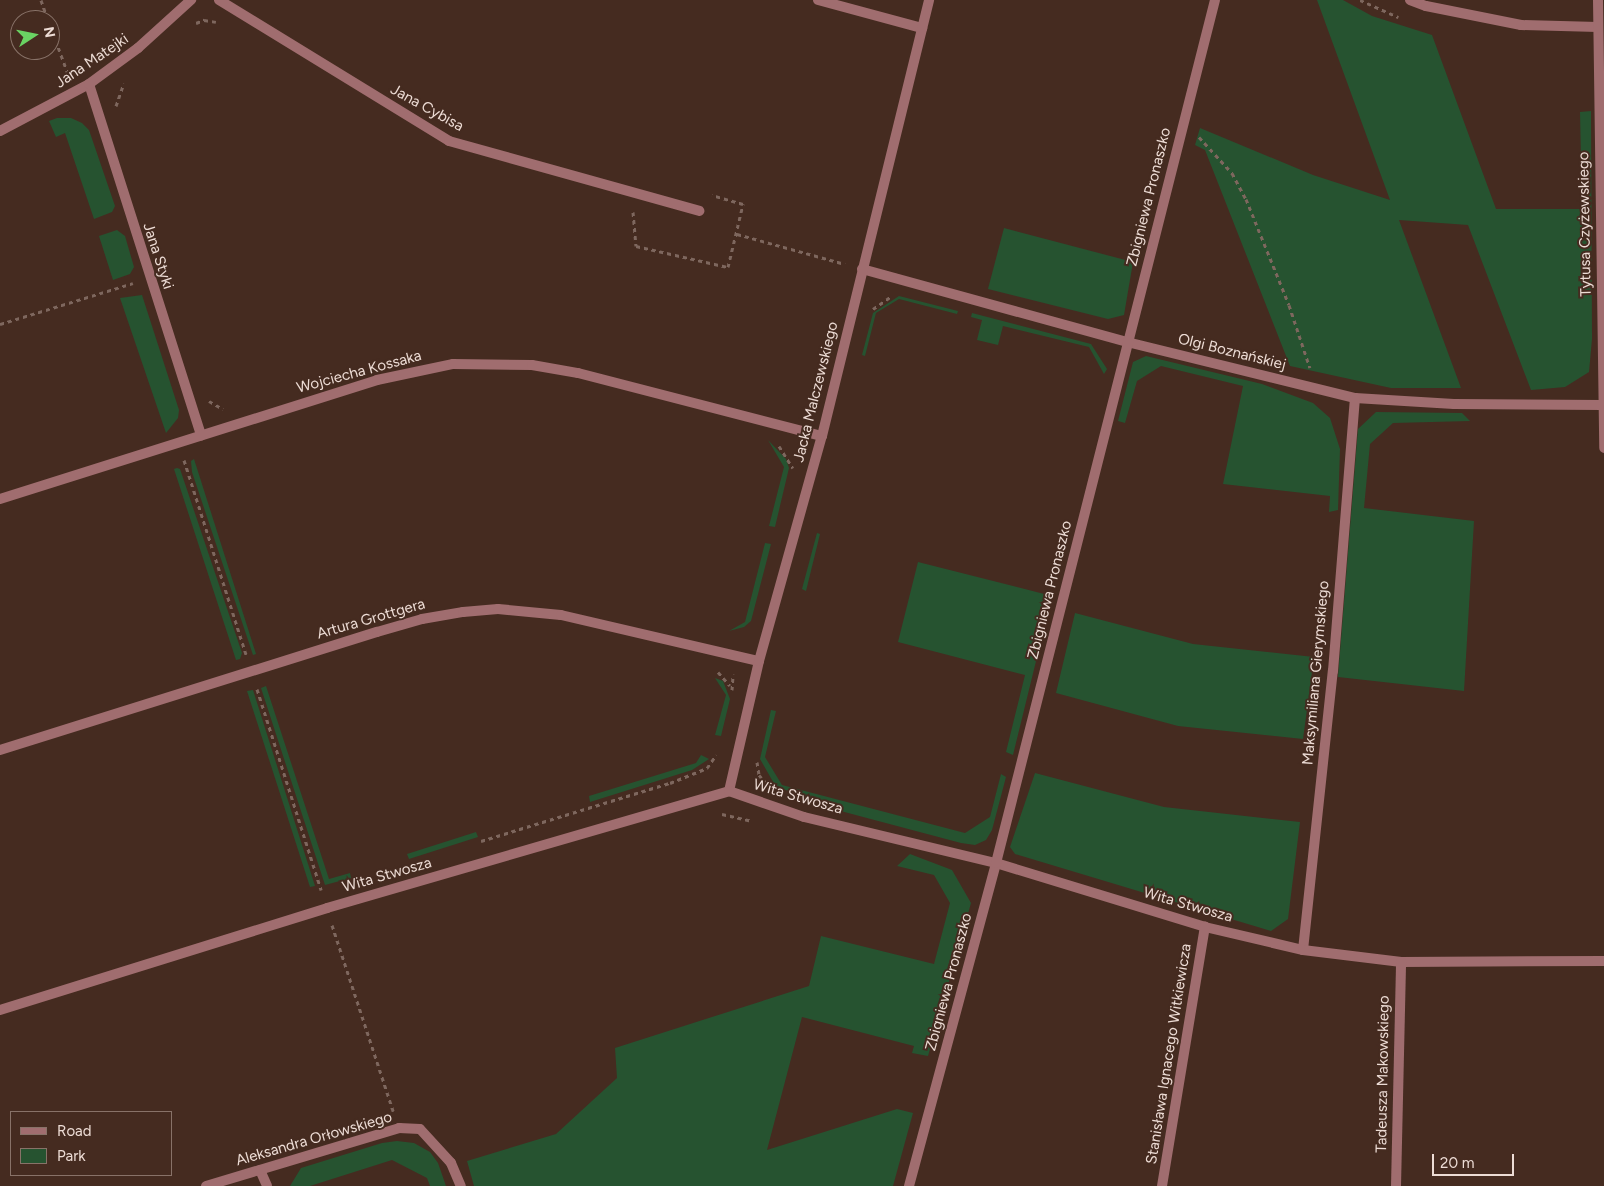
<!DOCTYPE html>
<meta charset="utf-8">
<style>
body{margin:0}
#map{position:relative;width:1604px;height:1186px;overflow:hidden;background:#452b20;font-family:Figtree,sans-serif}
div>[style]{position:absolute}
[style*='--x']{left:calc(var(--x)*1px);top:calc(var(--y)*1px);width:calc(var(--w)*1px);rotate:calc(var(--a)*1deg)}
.green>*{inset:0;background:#265330}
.path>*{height:3px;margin-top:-1.5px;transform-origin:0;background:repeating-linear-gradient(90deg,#7e675e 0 4px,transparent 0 8px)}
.lane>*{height:10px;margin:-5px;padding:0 5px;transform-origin:5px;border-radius:5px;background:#a06d6f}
.street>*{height:10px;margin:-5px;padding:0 5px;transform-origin:5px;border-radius:5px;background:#a06d6f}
span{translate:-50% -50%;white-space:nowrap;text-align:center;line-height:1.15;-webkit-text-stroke:4px #452b20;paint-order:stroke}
.street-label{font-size:15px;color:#eddcd5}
.legend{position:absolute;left:10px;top:1111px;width:162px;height:65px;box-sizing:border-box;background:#452b20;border:1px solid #887268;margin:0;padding:6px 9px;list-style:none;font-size:15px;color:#eddcd5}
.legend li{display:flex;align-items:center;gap:10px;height:25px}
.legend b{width:25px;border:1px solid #887268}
.north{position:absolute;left:10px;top:10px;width:50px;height:50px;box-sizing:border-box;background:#452b20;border:1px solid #887268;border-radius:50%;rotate:79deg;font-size:14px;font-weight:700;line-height:20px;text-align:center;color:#eddcd5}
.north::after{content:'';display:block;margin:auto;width:18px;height:22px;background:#6ad363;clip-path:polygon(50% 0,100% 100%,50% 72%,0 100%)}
.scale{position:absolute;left:1432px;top:1154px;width:82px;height:22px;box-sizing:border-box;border:2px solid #eddcd5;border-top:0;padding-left:6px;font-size:15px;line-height:18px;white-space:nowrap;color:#eddcd5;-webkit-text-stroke:4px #452b20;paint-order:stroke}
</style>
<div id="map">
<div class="green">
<div style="clip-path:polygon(1317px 0,1343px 0,1372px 16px,1432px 35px,1496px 209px,1582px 209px,1580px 112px,1591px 111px,1592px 339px,1589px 372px,1565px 387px,1531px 390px,1468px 225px,1399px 220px,1461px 388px,1391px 388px,1290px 366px,1205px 150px,1195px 145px,1200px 128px,1313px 175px,1390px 200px)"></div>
<div style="clip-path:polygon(57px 118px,71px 118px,82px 123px,89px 130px,115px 206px,112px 212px,94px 219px,65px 133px,56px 137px,49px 121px)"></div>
<div style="clip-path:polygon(1004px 228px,1133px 262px,1124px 315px,1108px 319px,988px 289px)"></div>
<div style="clip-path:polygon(117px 230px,125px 236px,134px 267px,130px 274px,113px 280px,99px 236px)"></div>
<div style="clip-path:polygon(142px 295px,179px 410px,178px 418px,166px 433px,120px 298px)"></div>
<div style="clip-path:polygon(899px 296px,958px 311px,957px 314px,899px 299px,876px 313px,865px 356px,862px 355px,873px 313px)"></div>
<div style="clip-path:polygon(972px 313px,1091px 344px,1107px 369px,1104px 374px,1089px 347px,1003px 326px,998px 345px,977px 340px,982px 320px,971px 317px)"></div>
<div style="clip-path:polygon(1146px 356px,1262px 384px,1313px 403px,1330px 418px,1340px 449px,1338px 510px,1329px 512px,1330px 496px,1223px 484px,1243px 386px,1161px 366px,1137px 381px,1125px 423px,1118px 421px,1133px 362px)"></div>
<div style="clip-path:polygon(1376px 412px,1462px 413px,1470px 421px,1393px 423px,1370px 444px,1364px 508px,1474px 521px,1464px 691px,1338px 677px,1358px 429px)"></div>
<div style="clip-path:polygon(768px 440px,786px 459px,789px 468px,775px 527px,769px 526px,784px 467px)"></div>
<div style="clip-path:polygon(194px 459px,256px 654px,253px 655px,192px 472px,191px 461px)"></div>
<div style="clip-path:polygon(177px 468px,180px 469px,242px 653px,240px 659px,236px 660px,174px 469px)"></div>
<div style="clip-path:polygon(817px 533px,820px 534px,806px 591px,802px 589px)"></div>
<div style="clip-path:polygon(765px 543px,771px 544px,751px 621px,744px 627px,729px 631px,745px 622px)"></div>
<div style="clip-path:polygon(918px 562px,1052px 596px,1013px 755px,1006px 752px,1025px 675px,898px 642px)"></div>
<div style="clip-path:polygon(1075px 613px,1193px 644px,1314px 657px,1303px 739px,1178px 726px,1056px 693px)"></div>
<div style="clip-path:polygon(715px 678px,723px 681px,730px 699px,721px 736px,715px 735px,726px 695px)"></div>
<div style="clip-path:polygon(266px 686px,329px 879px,350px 873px,351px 878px,325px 885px,261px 688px)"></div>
<div style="clip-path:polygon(253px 690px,315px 886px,310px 887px,247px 691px)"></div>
<div style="clip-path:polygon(771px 710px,776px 711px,765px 757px,782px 785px,965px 833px,990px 817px,1001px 774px,1006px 777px,992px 830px,986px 840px,975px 845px,961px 843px,818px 805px,818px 800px,776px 787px,760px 759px)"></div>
<div style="clip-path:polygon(701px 755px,709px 759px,692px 770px,590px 802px,589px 796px,696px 763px)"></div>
<div style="clip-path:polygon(1035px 773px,1164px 807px,1300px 822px,1288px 919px,1271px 931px,1015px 854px,1010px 847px)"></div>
<div style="clip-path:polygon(476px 832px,478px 837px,409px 859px,407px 854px)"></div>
<div style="clip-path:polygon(910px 854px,952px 870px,971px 903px,928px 1056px,912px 1053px,914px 1046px,802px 1017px,767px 1150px,897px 1109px,913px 1113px,893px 1186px,474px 1186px,467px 1161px,556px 1134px,617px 1078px,615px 1048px,809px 986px,821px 936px,934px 964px,950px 903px,934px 875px,897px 866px)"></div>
<div style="clip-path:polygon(397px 1141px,414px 1143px,430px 1152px,438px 1163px,446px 1186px,430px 1186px,427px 1178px,392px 1160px,310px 1186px,290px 1186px,301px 1168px,382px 1143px)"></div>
</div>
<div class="path">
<div style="--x:41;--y:0;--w:21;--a:71"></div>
<div style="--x:1360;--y:0;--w:42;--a:24.1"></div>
<div style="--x:196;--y:23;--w:9;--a:-21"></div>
<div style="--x:204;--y:20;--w:12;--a:9"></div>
<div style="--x:50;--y:25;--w:52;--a:69.8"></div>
<div style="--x:116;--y:106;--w:24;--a:-71"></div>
<div style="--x:1199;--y:137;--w:49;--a:47.5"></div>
<div style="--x:1232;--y:173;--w:30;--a:62"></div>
<div style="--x:1246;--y:199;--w:114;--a:67.9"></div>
<div style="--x:1289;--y:305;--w:66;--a:71.6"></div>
<div style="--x:633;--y:212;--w:34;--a:85"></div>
<div style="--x:636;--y:246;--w:94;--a:12.9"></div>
<div style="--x:728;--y:267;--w:65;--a:-76.6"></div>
<div style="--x:743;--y:204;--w:32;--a:-164"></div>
<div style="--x:737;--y:234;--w:112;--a:15.5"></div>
<div style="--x:873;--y:309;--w:21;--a:-35"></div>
<div style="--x:0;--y:324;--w:139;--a:-17.1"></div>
<div style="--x:209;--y:401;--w:16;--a:30"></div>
<div style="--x:779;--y:446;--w:26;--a:58"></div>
<div style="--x:184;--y:460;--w:204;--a:72.3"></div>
<div style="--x:718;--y:672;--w:18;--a:49"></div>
<div style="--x:257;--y:689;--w:211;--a:72.3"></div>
<div style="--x:732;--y:690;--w:16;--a:-86"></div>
<div style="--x:757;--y:762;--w:13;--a:81"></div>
<div style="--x:759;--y:775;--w:11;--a:49"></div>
<div style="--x:722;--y:814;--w:31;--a:13"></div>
<div style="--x:481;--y:841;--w:198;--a:-17.1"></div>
<div style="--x:670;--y:783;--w:40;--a:-22"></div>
<div style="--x:707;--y:768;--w:16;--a:-55"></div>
<div style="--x:332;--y:925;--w:196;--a:71.8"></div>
</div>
<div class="lane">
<div style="--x:260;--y:1170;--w:17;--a:66"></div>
</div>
<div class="street">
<div style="--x:219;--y:0;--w:270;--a:31.5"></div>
<div style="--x:449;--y:141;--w:260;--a:15.6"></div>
<div style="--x:818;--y:0;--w:108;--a:15.1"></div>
<div style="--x:1410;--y:0;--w:17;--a:21"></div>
<div style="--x:1426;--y:6;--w:97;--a:11.3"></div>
<div style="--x:1521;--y:25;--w:77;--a:1.5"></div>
<div style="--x:1598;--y:0;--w:448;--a:89.2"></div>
<div style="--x:89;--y:84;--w:369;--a:72.3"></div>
<div style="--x:0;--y:131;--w:101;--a:-27.8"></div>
<div style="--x:89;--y:84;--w:61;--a:-36.3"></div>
<div style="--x:138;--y:48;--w:72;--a:-42.2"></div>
<div style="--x:862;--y:269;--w:275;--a:15.4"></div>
<div style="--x:1127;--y:342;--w:235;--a:13.8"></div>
<div style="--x:1355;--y:398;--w:99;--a:3.5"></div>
<div style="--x:1454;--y:404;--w:149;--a:0.4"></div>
<div style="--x:0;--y:499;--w:395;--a:-17.5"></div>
<div style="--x:377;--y:380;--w:78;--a:-11.9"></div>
<div style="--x:453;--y:364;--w:79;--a:0.7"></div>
<div style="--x:532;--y:365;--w:47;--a:9.9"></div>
<div style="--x:578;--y:373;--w:252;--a:14.5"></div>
<div style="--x:0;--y:750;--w:395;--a:-17.4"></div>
<div style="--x:377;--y:632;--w:47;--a:-16.1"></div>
<div style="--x:422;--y:619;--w:42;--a:-9.7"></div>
<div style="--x:463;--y:612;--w:35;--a:-5"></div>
<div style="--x:498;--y:609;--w:63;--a:5.4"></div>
<div style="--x:561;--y:615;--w:203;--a:13.1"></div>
<div style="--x:729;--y:791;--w:133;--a:-77"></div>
<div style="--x:759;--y:661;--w:234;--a:-74.4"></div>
<div style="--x:822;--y:436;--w:449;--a:-76.2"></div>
<div style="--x:1303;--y:950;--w:281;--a:-83.9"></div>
<div style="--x:1333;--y:671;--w:274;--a:-85.4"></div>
<div style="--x:0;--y:1010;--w:343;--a:-17.3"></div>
<div style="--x:327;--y:908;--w:419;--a:-16.2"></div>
<div style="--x:729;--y:791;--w:79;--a:19.1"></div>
<div style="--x:804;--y:817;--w:197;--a:13.5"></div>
<div style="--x:996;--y:863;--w:219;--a:17"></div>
<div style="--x:1205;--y:927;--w:101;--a:13.2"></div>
<div style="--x:1303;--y:950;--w:99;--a:7"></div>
<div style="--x:1401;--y:962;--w:203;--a:-0.3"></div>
<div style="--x:206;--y:1186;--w:202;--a:-16.7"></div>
<div style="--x:399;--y:1128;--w:21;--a:3"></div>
<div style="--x:420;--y:1129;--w:46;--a:47.6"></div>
<div style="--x:451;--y:1163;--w:25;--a:67"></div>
<div style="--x:909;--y:1186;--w:335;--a:-74.9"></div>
<div style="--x:996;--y:863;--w:890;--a:-75.76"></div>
<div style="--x:1162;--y:1186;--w:263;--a:-80.6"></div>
<div style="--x:1396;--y:1186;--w:224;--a:-88.7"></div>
</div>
<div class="street-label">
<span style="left:92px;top:61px;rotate:-34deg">Jana Matejki</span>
<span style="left:427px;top:108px;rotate:29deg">Jana Cybisa</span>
<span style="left:1149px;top:197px;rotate:-76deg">Zbigniewa Pronaszko</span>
<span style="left:1585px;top:224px;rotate:-91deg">Tytusa Czyżewskiego</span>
<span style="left:158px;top:256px;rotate:72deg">Jana Styki</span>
<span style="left:1232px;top:352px;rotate:14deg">Olgi Boznańskiej</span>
<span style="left:359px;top:372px;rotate:-15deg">Wojciecha Kossaka</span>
<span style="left:816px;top:392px;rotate:-76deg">Jacka Malczewskiego</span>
<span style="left:1050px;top:590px;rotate:-76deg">Zbigniewa Pronaszko</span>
<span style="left:371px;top:619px;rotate:-16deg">Artura Grottgera</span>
<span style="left:1316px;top:673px;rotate:-85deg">Maksymiliana Gierymskiego</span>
<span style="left:798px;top:797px;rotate:16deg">Wita Stwosza</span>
<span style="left:387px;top:875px;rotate:-16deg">Wita Stwosza</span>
<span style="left:1188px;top:905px;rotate:16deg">Wita Stwosza</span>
<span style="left:949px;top:982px;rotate:-75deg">Zbigniewa Pronaszko</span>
<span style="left:1169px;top:1054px;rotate:-81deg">Stanisława Ignacego Witkiewicza</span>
<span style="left:1383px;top:1074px;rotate:-89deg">Tadeusza Makowskiego</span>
<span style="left:314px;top:1139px;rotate:-16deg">Aleksandra Orłowskiego</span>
</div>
<ul class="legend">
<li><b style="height:6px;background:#a06d6f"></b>Road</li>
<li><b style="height:14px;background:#265330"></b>Park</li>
</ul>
<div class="north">N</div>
<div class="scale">20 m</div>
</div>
